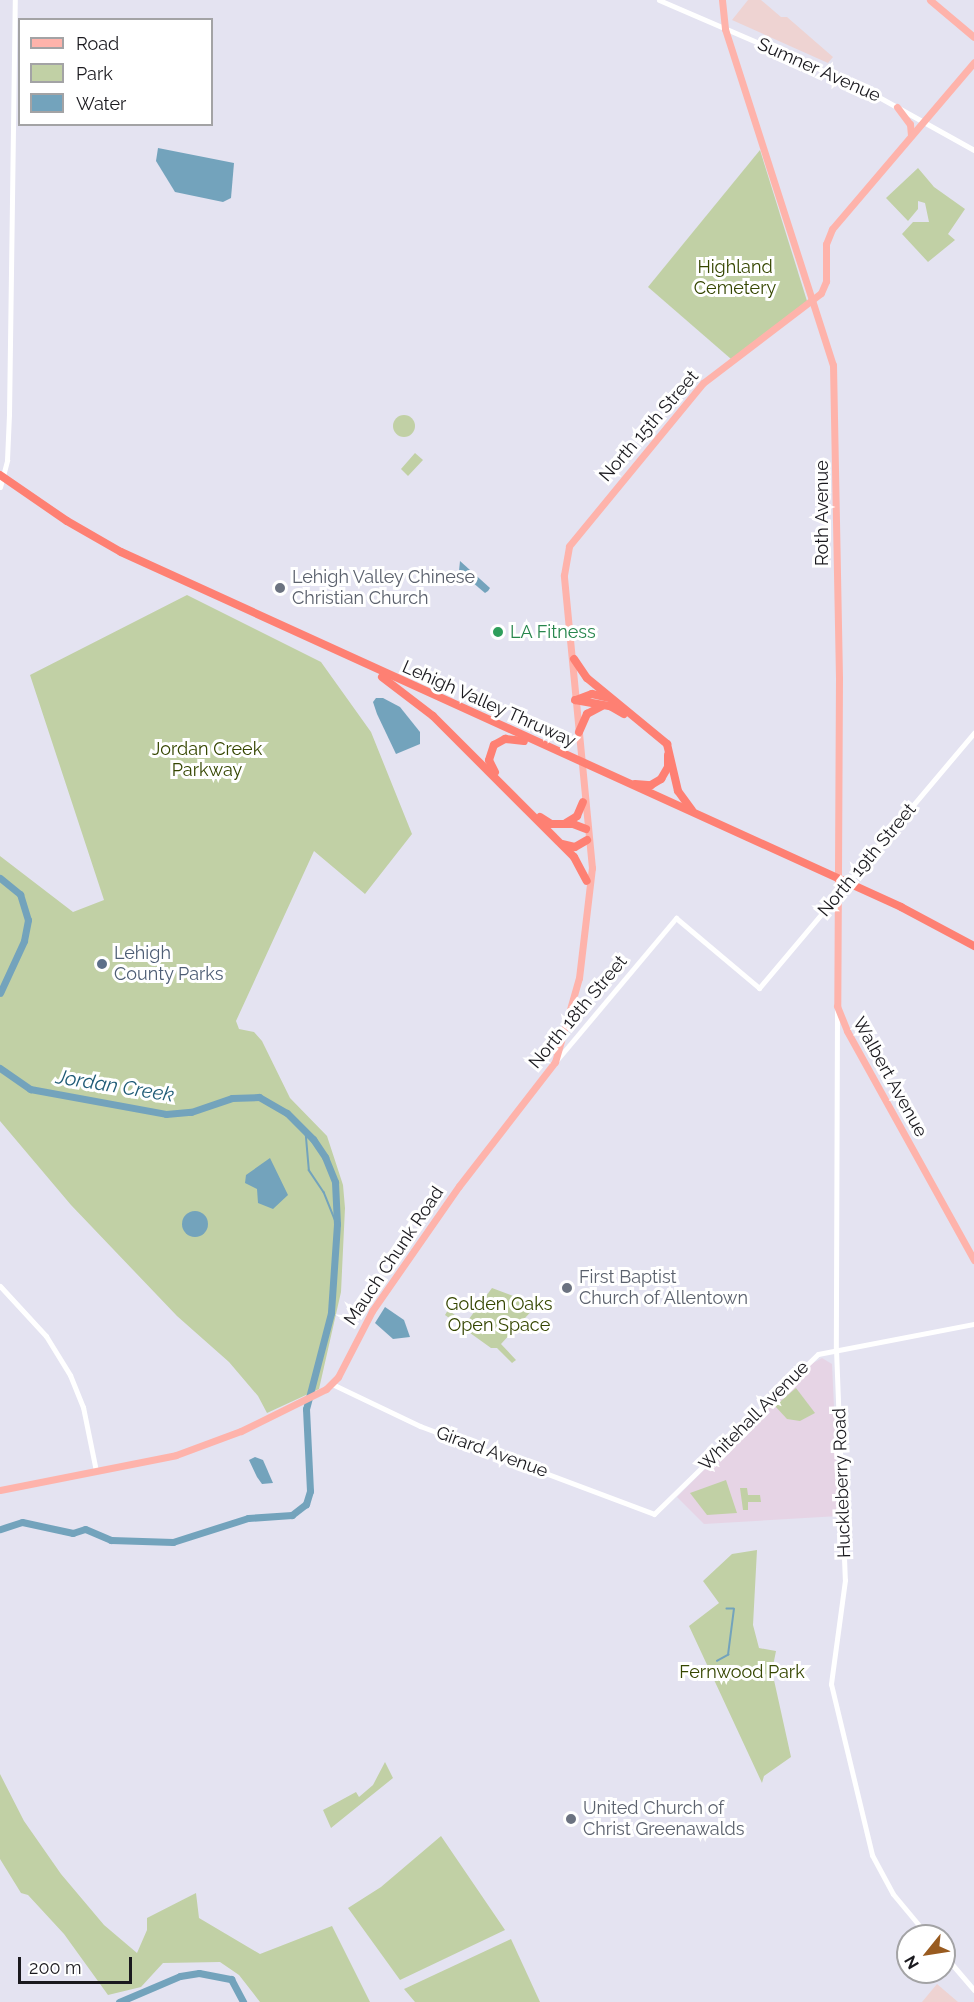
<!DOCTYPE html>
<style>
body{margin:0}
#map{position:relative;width:974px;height:2002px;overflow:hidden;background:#e4e3f1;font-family:Raleway,sans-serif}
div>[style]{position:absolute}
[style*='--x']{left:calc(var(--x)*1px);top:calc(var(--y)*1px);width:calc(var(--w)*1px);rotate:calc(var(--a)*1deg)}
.industrial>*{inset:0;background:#eed3d2}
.education>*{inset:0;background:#e6d4e5}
.green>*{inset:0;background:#c1d0a5}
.round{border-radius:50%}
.water>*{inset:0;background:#73a3bc}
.stream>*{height:1.5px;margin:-0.75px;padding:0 0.75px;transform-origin:0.75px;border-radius:0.75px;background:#73a3bc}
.river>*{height:7px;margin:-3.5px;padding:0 3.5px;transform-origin:3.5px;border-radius:3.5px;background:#73a3bc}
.minor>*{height:5px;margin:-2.5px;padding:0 2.5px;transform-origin:2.5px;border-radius:2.5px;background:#fff}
.major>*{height:7px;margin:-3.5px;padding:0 3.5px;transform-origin:3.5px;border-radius:3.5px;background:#feb3ab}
.highway>*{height:8px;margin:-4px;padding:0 4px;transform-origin:4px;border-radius:4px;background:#fe8073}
.dots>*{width:16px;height:16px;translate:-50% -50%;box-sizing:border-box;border:3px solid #fff;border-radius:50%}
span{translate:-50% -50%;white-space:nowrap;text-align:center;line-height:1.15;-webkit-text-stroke:6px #fff;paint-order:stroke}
.street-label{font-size:18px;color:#1a191e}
.park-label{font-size:18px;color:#354600}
.worship-label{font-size:18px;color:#5b616d}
.left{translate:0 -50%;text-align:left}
.leisure-label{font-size:18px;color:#27864d}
.service-label{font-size:18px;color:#4e5e75}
.water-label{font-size:20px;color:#205c77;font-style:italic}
.legend{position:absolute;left:18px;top:18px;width:195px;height:108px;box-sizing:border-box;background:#fff;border:2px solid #a3a3a5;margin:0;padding:8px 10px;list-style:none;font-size:18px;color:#1a191e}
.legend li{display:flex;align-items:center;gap:12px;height:30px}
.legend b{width:30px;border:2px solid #a3a3a5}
.north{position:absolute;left:896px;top:1924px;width:60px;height:60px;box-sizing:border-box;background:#fff;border:2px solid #a3a3a5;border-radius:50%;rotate:240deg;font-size:16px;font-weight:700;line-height:24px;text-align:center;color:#1a191e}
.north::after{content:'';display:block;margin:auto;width:21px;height:27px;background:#995b20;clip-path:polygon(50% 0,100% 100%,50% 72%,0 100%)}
.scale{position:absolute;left:18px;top:1957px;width:114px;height:27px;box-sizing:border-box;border:3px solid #1a191e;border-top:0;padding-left:8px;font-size:18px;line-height:21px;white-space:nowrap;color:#1a191e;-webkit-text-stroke:4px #fff;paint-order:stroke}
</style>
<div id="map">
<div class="industrial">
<div style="clip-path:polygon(748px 0,761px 0,781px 17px,787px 17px,833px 57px,828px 63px,732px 20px)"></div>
<div style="clip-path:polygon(937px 1984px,958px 2002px,922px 2002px)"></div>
</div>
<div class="education">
<div style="clip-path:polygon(822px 1358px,832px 1364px,839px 1516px,704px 1524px,677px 1497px,808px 1366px)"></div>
</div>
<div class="green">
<div style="clip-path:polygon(760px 150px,807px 301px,731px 359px,648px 287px)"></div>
<div style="clip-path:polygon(918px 168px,934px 187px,965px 209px,948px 234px,955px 240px,928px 262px,902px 234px,913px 222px,929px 222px,925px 203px,918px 201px,918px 209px,908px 221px,886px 198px)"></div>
<div class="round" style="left:393px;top:415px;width:22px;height:22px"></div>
<div style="clip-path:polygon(415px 453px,423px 460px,408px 476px,401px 469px)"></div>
<div style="clip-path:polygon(187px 595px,321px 662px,371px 732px,412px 834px,365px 894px,314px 851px,236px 1021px,239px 1029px,254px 1032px,262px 1041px,290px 1098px,327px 1136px,343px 1185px,345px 1208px,341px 1292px,319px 1389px,267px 1413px,258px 1396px,229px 1362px,177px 1316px,71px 1205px,0 1121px,0 856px,73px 912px,104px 900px,30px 675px)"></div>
<div style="clip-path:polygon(492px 1288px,537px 1305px,501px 1344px,516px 1360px,512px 1363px,497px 1348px,491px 1348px,445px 1315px,448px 1310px,466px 1323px)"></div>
<div style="clip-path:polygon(796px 1388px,815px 1413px,800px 1421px,787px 1419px,775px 1406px)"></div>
<div style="clip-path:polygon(726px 1480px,737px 1513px,707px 1515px,690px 1493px)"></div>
<div style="clip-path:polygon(740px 1488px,747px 1488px,748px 1495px,760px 1495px,761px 1502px,748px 1502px,748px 1510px,743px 1510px)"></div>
<div style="clip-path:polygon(757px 1550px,753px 1625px,759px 1648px,776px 1651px,772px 1671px,791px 1757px,764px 1776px,762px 1783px,689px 1626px,719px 1603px,703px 1581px,732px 1554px)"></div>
<div style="clip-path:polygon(385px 1762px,393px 1778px,331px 1828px,323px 1810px,356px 1792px,359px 1797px,373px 1785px)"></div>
<div style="clip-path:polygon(0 1774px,24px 1821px,61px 1874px,104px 1925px,137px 1953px,147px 1930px,147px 1918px,196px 1893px,199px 1918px,260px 1954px,332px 1926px,370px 2002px,260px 2002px,239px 1975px,220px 1962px,163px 1963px,141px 1987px,108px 1995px,64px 1934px,28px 1895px,21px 1893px,0 1859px)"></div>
<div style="clip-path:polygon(441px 1836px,505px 1930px,400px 1980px,348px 1908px,381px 1887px)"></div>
<div style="clip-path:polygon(511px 1939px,540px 2002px,415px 2002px,404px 1989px)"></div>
</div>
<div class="water">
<div style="clip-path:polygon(158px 148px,234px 163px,231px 198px,223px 202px,175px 192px,156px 161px)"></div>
<div style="clip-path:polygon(460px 561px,490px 588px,488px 591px,485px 593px,459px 571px)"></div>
<div style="clip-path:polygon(376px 698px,383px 698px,400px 707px,420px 732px,420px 744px,396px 754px,377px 714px,373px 702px)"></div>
<div style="clip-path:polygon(270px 1158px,288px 1195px,273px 1209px,258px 1203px,257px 1189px,245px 1183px,246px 1175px)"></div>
<div class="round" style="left:182px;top:1211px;width:26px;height:26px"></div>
<div style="clip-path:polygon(385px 1307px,404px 1320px,410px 1337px,393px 1339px,375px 1323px)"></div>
<div style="clip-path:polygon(255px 1457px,263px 1460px,273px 1483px,262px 1484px,257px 1477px,249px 1460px)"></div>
</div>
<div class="stream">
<div style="--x:306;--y:1132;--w:38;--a:85"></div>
<div style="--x:309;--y:1170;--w:27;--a:56"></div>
<div style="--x:324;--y:1192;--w:35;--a:68"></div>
<div style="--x:717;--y:1661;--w:13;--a:-29"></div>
<div style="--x:728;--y:1655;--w:46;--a:-82.6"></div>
<div style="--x:734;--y:1609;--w:7;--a:180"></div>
</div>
<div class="river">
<div style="--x:0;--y:878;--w:26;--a:39"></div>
<div style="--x:20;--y:894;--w:27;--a:73"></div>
<div style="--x:28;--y:920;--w:21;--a:101"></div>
<div style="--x:24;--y:941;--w:57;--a:114.8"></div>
<div style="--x:0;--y:1068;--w:37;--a:35"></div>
<div style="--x:30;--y:1089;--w:138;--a:10.4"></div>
<div style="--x:166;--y:1114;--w:25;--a:-5"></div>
<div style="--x:191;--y:1112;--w:43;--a:-18.9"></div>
<div style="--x:232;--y:1098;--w:27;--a:-2"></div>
<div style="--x:259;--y:1097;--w:32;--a:30"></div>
<div style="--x:287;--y:1113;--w:37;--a:45"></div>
<div style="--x:313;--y:1139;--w:22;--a:56"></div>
<div style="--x:325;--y:1157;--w:27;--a:68"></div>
<div style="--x:335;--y:1182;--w:42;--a:87.3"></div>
<div style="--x:337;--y:1224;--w:89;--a:93.9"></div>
<div style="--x:331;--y:1313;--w:99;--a:104.6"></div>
<div style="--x:306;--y:1409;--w:82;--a:87.2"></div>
<div style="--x:310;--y:1491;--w:14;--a:107"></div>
<div style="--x:306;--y:1504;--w:18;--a:142"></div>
<div style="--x:292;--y:1515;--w:44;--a:176.1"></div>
<div style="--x:248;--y:1518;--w:79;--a:162.3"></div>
<div style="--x:173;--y:1542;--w:62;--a:-178.2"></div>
<div style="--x:111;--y:1540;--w:28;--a:-157"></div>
<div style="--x:85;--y:1529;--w:13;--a:162"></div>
<div style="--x:73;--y:1533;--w:52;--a:-167.8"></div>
<div style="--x:22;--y:1522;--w:23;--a:162"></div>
<div style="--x:119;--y:2002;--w:66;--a:-23.1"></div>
<div style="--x:180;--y:1976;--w:19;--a:-9"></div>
<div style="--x:199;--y:1973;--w:33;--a:11"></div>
<div style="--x:231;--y:1979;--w:26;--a:62"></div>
</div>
<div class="minor">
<div style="--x:659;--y:0;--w:218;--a:23.3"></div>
<div style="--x:859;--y:86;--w:132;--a:29.1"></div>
<div style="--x:0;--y:487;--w:28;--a:-75"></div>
<div style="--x:7;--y:460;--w:45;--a:-87.5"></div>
<div style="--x:9;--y:415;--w:415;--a:-89.2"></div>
<div style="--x:837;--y:1011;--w:338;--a:90.2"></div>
<div style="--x:836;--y:1349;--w:231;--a:87.8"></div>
<div style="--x:845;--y:1580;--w:105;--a:97.7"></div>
<div style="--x:831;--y:1684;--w:176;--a:76.5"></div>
<div style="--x:872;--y:1855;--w:44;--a:61.7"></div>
<div style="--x:893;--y:1894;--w:55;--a:50.2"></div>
<div style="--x:556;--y:1061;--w:187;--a:-50"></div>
<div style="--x:676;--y:918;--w:109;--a:40.1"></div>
<div style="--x:759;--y:988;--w:334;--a:-49.9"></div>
<div style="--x:0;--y:1286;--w:68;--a:47.4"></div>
<div style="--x:46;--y:1336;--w:46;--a:58.4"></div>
<div style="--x:70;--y:1375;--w:35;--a:68"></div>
<div style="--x:83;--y:1407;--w:65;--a:78.5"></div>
<div style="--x:332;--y:1384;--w:98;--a:25.5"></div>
<div style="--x:420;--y:1426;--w:250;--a:20.6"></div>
<div style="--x:654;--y:1514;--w:229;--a:-44.3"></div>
<div style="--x:818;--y:1354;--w:159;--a:-10.9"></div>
<div style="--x:944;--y:1955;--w:46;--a:49.4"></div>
</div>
<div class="major">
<div style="--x:722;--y:0;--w:29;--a:84"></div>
<div style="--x:725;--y:29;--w:353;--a:72.2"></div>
<div style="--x:833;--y:365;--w:313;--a:88.9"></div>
<div style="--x:839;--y:678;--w:328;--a:90.3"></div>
<div style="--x:837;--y:1006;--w:27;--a:68"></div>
<div style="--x:847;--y:1031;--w:262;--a:61"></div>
<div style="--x:930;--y:0;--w:57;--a:40.1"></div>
<div style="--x:897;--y:107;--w:21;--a:53"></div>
<div style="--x:910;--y:124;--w:11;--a:85"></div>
<div style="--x:0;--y:1490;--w:179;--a:-11.2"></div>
<div style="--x:176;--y:1455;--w:69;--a:-20.3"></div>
<div style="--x:241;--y:1431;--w:95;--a:-26.3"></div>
<div style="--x:326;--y:1389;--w:17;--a:-45"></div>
<div style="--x:338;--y:1377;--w:74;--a:-62.7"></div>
<div style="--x:372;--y:1311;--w:152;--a:-55.2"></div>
<div style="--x:459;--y:1186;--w:157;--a:-52.3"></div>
<div style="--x:555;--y:1062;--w:87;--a:-74.1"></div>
<div style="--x:579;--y:978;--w:111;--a:-83.3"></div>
<div style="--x:592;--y:868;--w:294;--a:-95.5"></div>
<div style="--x:564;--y:575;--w:29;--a:-80"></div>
<div style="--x:569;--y:546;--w:211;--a:-50.6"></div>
<div style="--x:703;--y:383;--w:148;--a:-37.3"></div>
<div style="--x:821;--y:293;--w:13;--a:-67"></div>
<div style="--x:826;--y:281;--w:37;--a:-90"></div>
<div style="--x:826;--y:244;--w:16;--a:-68"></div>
<div style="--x:832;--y:229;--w:219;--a:-49.6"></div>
</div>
<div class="highway">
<div style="--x:0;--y:475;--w:81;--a:34.5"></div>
<div style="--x:67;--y:521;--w:62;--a:29.9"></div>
<div style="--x:121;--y:552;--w:857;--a:24.47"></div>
<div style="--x:901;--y:907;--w:83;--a:28.1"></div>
<div style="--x:574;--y:659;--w:23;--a:56"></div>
<div style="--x:587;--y:678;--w:104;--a:39.5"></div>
<div style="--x:667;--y:744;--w:48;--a:76.8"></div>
<div style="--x:678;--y:791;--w:24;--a:54"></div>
<div style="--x:382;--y:677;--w:64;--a:37.4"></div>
<div style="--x:433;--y:716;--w:199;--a:45"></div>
<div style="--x:574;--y:857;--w:27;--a:62"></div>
<div style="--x:575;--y:700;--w:36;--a:10"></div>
<div style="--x:610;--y:706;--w:16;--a:30"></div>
<div style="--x:576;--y:700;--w:17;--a:-21"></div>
<div style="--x:592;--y:694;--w:18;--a:13"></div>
<div style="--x:579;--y:732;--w:20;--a:-66"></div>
<div style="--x:587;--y:714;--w:17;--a:-28"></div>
<div style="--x:495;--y:772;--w:13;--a:-117"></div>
<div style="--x:489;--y:760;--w:16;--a:-72"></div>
<div style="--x:494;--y:745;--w:13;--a:-29"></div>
<div style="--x:505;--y:739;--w:19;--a:6"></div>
<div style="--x:635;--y:784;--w:16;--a:4"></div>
<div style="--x:651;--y:785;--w:12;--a:-31"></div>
<div style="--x:661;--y:779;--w:14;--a:-60"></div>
<div style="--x:668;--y:767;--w:12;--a:-90"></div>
<div style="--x:540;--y:817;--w:13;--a:32"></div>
<div style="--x:551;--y:824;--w:22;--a:0"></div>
<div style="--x:573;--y:824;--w:14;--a:21"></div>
<div style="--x:566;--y:823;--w:13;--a:-32"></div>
<div style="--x:577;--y:816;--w:15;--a:-67"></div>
<div style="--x:562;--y:844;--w:13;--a:13"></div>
<div style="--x:575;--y:847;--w:14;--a:-30"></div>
</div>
<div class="dots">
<div style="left:280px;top:588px;background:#6b7280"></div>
<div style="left:498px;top:632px;background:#2e9e5b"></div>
<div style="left:102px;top:964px;background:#5c6f8a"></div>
<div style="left:567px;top:1288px;background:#6b7280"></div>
<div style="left:571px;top:1819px;background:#6b7280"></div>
</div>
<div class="street-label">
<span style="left:819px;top:70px;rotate:24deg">Sumner Avenue</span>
<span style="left:649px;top:426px;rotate:-49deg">North 15th Street</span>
<span style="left:822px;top:513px;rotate:-90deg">Roth Avenue</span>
<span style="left:489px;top:704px;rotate:24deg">Lehigh Valley Thruway</span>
<span style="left:867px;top:860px;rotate:-50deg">North 19th Street</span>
<span style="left:578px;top:1012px;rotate:-50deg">North 18th Street</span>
<span style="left:890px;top:1077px;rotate:61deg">Walbert Avenue</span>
<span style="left:394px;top:1256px;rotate:-56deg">Mauch Chunk Road</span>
<span style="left:754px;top:1416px;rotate:-45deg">Whitehall Avenue</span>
<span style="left:492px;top:1452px;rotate:20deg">Girard Avenue</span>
<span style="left:842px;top:1483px;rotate:-92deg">Huckleberry Road</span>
</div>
<div class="park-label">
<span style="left:735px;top:278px">Highland<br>Cemetery</span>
<span style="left:207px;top:760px">Jordan Creek<br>Parkway</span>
<span style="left:499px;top:1315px">Golden Oaks<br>Open Space</span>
<span style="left:742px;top:1672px">Fernwood Park</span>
</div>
<div class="worship-label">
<span class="left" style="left:292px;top:588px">Lehigh Valley Chinese<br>Christian Church</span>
<span class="left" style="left:579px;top:1288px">First Baptist<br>Church of Allentown</span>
<span class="left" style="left:583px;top:1819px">United Church of<br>Christ Greenawalds</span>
</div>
<div class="leisure-label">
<span class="left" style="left:510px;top:632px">LA Fitness</span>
</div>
<div class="service-label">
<span class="left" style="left:114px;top:964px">Lehigh<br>County Parks</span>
</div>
<div class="water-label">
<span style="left:115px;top:1086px;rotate:9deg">Jordan Creek</span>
</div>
<ul class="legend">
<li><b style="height:8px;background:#feb3ab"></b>Road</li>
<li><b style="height:16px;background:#c1d0a5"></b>Park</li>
<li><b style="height:16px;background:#73a3bc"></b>Water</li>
</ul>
<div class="north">N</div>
<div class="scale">200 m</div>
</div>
